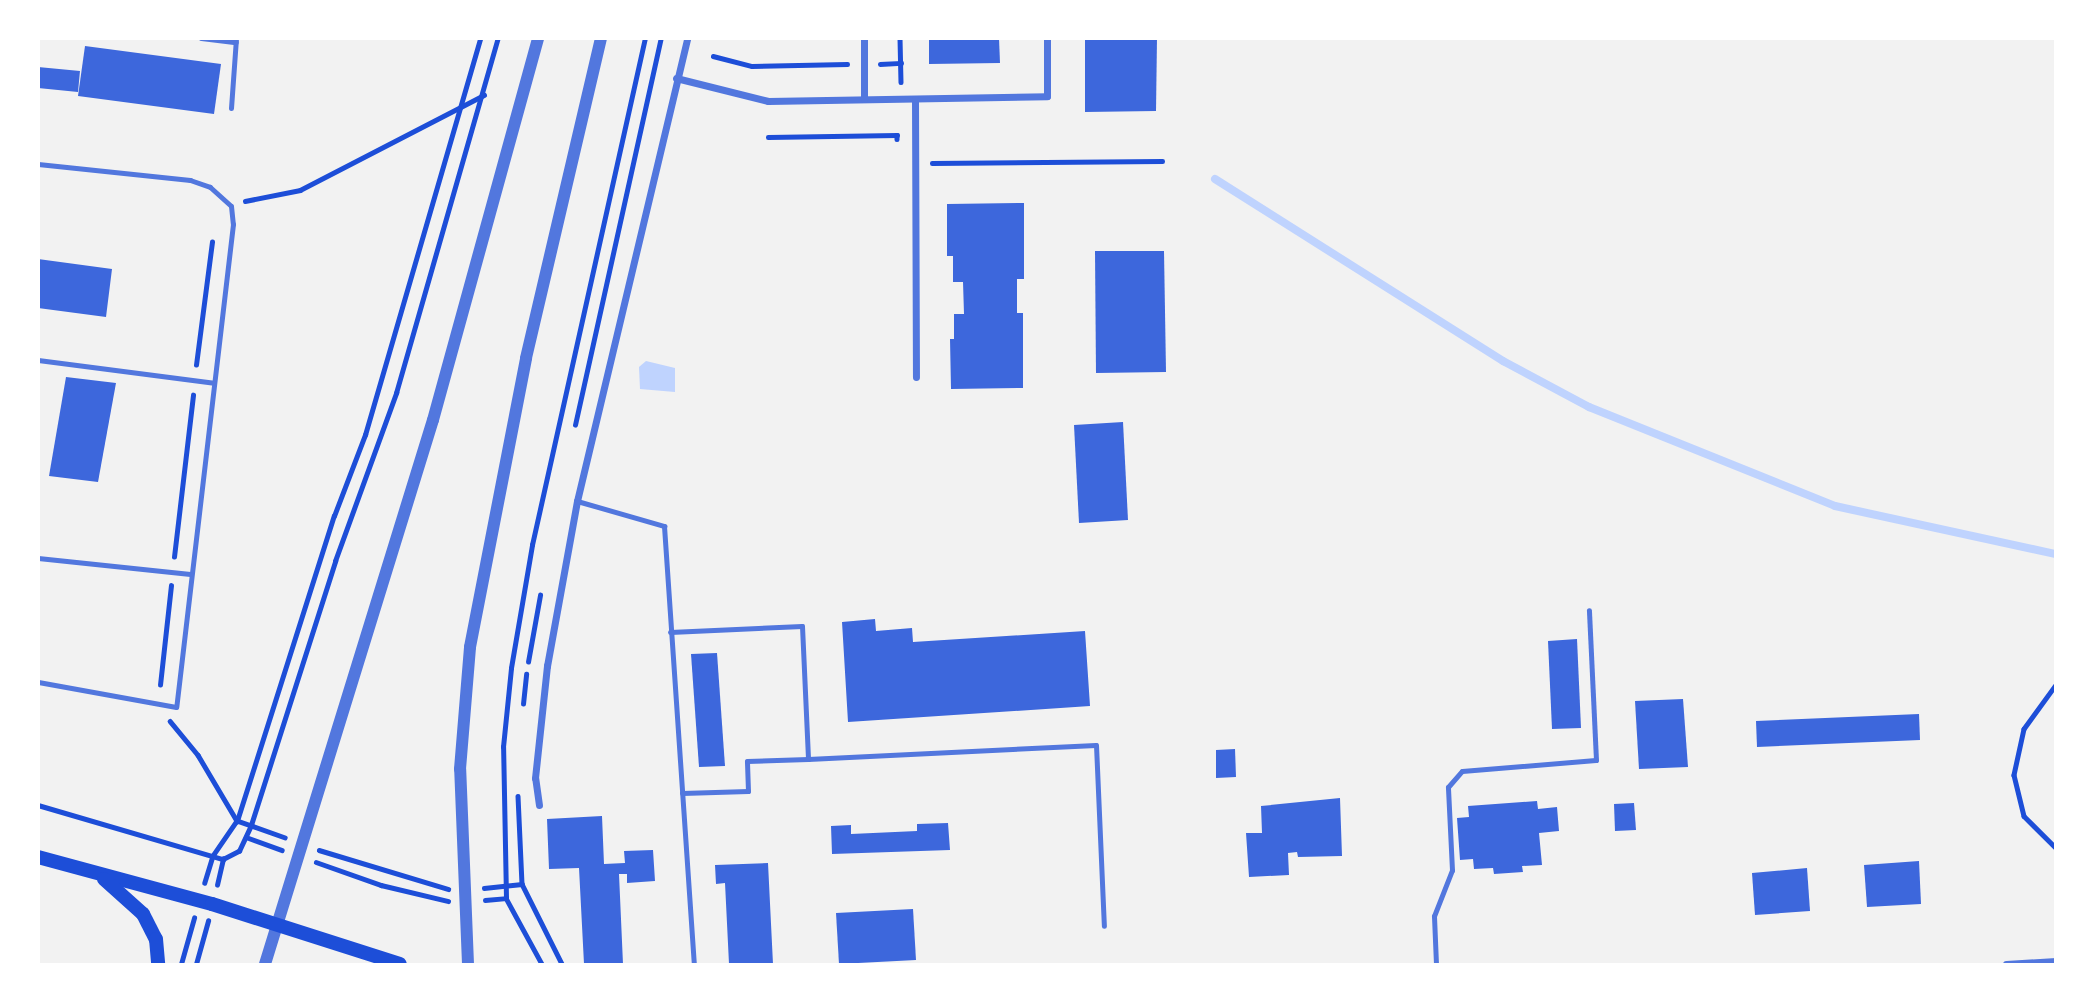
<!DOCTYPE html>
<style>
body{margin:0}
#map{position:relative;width:2094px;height:1003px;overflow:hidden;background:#f2f2f2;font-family:Montserrat,sans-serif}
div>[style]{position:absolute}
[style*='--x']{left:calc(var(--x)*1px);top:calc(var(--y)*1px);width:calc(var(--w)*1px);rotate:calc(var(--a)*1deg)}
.water>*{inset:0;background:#bfd3fe}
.stream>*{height:8px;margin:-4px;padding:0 4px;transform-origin:4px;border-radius:4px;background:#bfd3fe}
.building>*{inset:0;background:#3d67dc}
.path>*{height:4.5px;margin:-2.25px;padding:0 2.25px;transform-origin:2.25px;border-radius:2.25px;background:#1d4ed8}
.service>*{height:5px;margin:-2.5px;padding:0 2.5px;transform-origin:2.5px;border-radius:2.5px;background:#5277de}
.minor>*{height:7px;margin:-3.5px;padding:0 3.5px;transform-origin:3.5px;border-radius:3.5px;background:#5277de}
.tertiary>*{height:12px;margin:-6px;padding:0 6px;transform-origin:6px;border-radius:6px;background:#5277de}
.secondary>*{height:14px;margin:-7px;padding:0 7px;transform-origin:7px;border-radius:7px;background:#1d4ed8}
span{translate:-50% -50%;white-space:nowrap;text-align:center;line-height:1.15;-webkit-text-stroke:5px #fff;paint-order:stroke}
.frame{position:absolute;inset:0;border:40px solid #fff;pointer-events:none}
</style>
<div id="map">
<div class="water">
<div style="clip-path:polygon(646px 361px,675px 368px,675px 392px,640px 389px,639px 367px)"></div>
</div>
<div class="stream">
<div style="--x:1215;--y:179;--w:341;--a:32.3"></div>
<div style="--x:1503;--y:361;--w:98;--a:28.1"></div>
<div style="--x:1589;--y:407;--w:265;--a:21.9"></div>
<div style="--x:1835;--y:506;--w:226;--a:12.3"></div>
</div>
<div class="building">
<div style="clip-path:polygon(929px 38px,999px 38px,1000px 63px,929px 64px)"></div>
<div style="clip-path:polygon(1085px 38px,1157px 38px,1156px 111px,1085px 112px)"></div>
<div style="clip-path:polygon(85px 46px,221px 64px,214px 114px,78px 96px)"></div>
<div style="clip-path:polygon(38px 67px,80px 71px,78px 92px,38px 88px)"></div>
<div style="clip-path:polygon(1024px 203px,1024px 279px,1017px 279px,1017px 313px,1023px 313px,1023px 388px,951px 389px,950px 339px,954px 339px,954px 314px,964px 314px,963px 282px,953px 282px,953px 256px,947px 256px,947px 204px)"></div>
<div style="clip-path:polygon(1095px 251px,1164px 251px,1166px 372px,1096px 373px)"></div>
<div style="clip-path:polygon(38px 259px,112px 269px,106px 317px,38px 308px)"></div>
<div style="clip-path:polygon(66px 377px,116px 383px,98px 482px,49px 476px)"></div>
<div style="clip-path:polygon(1123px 422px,1128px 520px,1079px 523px,1074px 425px)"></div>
<div style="clip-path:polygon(875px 619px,876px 631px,912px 628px,913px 642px,1085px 631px,1090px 706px,848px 722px,842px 622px)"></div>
<div style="clip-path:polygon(1577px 639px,1581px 728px,1552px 729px,1548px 641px)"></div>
<div style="clip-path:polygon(717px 653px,725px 766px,699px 767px,691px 654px)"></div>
<div style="clip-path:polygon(1683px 699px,1688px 767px,1639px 769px,1635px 701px)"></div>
<div style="clip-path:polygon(1919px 714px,1920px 740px,1757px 747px,1756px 721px)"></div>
<div style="clip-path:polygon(1235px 749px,1236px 777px,1216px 778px,1216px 750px)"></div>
<div style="clip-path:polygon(1340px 798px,1342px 856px,1298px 857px,1297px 852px,1288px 853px,1289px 875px,1249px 877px,1246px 833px,1262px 833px,1261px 806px)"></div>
<div style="clip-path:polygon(1537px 801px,1538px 809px,1557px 807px,1559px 831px,1539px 833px,1542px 865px,1522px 866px,1523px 872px,1494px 874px,1493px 868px,1474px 869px,1473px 859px,1460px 860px,1457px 818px,1469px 817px,1468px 806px)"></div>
<div style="clip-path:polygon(1634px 803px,1636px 830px,1615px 831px,1614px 804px)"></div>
<div style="clip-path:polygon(602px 816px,604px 864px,625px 863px,624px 851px,653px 850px,655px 881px,627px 883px,627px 874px,619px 874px,623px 964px,584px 964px,579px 868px,549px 869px,547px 819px)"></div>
<div style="clip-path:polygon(948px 823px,950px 850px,832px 854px,831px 826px,851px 825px,851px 834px,917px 831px,917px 824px)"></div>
<div style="clip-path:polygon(1919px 861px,1921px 904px,1867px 907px,1864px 865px)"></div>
<div style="clip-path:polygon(768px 863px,773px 964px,729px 964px,725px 883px,716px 884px,715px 865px)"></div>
<div style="clip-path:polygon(1807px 868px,1810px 911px,1755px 915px,1752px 873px)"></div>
<div style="clip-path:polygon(913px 909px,916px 960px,839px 964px,836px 913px)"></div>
</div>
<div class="path">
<div style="--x:900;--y:38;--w:44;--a:88.7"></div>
<div style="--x:713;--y:56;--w:40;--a:14.4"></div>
<div style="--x:752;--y:66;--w:95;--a:-1.2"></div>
<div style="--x:880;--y:64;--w:21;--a:-3"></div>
<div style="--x:768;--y:137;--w:129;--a:-0.9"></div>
<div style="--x:897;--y:135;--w:4;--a:90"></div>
<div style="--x:932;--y:163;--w:230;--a:-0.5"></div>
<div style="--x:245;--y:201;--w:56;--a:-11.3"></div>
<div style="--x:300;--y:190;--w:207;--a:-27.3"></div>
<div style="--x:196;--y:365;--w:124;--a:-82.6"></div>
<div style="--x:575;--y:425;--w:396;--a:-77.5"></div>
<div style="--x:174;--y:557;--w:163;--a:-83.3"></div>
<div style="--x:528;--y:662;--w:68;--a:-79.8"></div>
<div style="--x:160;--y:685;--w:100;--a:-83.7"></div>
<div style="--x:2056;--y:685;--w:54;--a:126"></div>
<div style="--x:2024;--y:729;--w:47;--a:102.3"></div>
<div style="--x:2014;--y:775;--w:42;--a:76.3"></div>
<div style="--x:2024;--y:816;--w:45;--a:45"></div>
<div style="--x:523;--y:704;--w:30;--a:-84"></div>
<div style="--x:170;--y:721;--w:44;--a:50.5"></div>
<div style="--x:198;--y:755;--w:77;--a:59.4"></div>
<div style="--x:237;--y:821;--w:42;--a:124.4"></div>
<div style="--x:213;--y:856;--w:28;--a:107"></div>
<div style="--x:518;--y:796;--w:88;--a:87.4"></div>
<div style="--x:522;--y:884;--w:89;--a:63.4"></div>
<div style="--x:38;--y:805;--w:193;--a:16.3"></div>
<div style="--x:246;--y:837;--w:38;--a:20"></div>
<div style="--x:285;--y:838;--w:51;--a:-160.5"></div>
<div style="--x:237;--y:821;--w:320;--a:-72.4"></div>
<div style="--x:334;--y:516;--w:87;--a:-69.1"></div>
<div style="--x:365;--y:435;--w:413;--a:-73.8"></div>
<div style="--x:319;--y:850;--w:135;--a:16.8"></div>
<div style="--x:316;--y:862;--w:69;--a:19.5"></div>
<div style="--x:381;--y:885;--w:69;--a:13.4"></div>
<div style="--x:217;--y:885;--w:27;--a:-77"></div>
<div style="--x:223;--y:859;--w:18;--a:-27"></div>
<div style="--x:239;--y:851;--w:29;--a:-65"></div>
<div style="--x:251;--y:825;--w:277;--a:-72.3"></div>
<div style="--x:335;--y:561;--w:179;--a:-70"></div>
<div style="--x:396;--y:393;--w:369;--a:-74"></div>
<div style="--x:484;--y:888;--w:38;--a:-6"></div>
<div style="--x:506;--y:898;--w:151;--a:-91.1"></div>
<div style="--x:503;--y:747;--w:79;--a:-84.2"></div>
<div style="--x:511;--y:668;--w:125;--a:-80.3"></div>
<div style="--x:532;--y:545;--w:519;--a:-77.44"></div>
<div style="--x:485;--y:900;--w:21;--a:-5"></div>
<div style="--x:506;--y:898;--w:75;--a:61.4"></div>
<div style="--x:181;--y:964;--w:48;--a:-74.2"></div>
<div style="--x:196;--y:964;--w:45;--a:-74.4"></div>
</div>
<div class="service">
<div style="--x:201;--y:38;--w:35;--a:7"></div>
<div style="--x:231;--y:108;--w:70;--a:-85.9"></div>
<div style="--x:38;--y:164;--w:153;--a:6"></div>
<div style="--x:190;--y:180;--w:21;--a:19"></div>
<div style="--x:210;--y:187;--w:28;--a:42"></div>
<div style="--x:231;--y:206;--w:18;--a:84"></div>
<div style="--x:233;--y:224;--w:486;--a:96.7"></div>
<div style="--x:176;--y:707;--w:140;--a:-169.7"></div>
<div style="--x:38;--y:360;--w:177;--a:7.4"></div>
<div style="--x:577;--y:501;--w:91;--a:16"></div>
<div style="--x:664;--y:526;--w:439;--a:86.1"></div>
<div style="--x:38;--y:558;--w:153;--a:6"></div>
<div style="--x:670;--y:632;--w:132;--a:-2.6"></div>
<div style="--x:802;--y:626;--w:133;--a:87.4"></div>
<div style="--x:808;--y:759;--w:288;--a:-2.8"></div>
<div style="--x:1096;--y:745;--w:181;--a:87.5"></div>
<div style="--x:682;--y:793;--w:66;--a:-1.7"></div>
<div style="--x:748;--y:791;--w:30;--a:-92"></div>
<div style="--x:747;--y:761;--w:61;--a:-1.9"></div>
<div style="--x:1436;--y:964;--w:48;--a:-92.4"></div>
<div style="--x:1434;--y:916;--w:49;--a:-68.6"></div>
<div style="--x:1452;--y:870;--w:83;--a:-92.8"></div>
<div style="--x:1448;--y:787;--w:21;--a:-49"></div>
<div style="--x:1462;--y:771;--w:134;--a:-4.7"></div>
<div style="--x:1596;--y:760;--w:150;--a:-92.7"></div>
</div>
<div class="minor">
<div style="--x:676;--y:78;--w:95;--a:14"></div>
<div style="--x:768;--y:101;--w:279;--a:-1"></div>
<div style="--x:1047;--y:96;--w:58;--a:-90"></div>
<div style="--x:864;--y:99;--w:61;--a:-90"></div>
<div style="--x:915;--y:99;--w:278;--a:89.8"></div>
<div style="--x:539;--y:805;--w:27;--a:-98"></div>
<div style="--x:535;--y:778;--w:113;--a:-83.9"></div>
<div style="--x:547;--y:666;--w:168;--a:-79.7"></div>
<div style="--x:577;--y:501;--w:476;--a:-76.6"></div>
<div style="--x:2006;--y:964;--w:50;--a:-3.4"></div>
</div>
<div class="tertiary">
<div style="--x:265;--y:964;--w:569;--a:-72.84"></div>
<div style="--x:433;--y:420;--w:396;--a:-74.6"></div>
<div style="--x:468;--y:964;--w:195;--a:-92.3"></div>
<div style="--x:460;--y:769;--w:122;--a:-85.3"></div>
<div style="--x:470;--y:647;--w:294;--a:-79"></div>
<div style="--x:526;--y:358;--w:329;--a:-76.8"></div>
</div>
<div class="secondary">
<div style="--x:38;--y:857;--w:180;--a:15.1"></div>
<div style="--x:212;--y:904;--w:197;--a:17.7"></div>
<div style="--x:104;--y:879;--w:52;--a:41.9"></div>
<div style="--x:143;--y:914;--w:28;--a:63"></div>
<div style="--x:156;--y:939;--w:25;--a:85"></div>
</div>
<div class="frame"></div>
</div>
